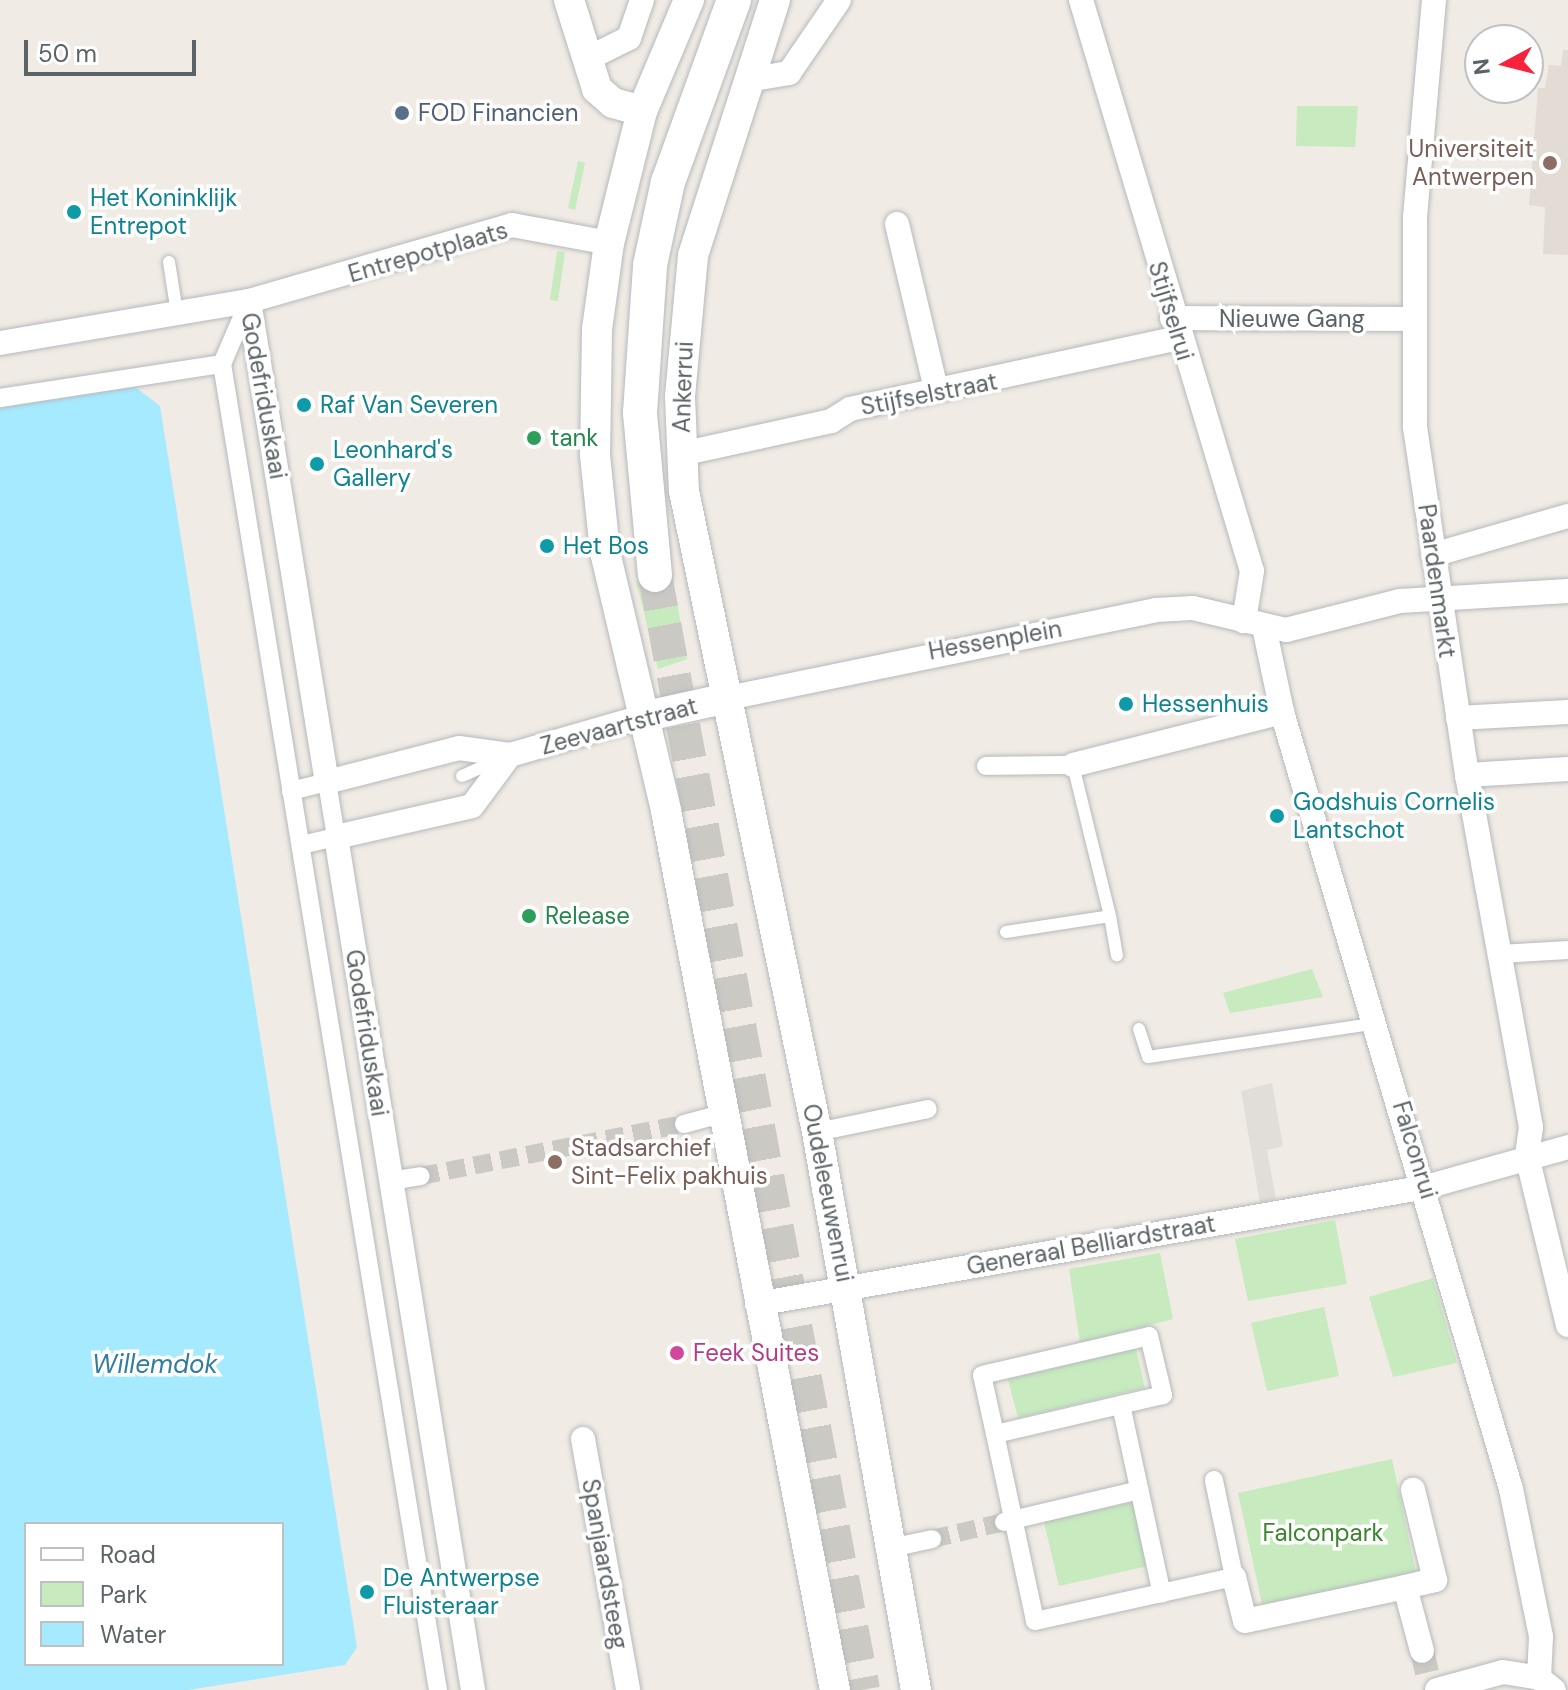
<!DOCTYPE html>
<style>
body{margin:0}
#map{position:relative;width:1568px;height:1690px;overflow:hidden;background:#f0ebe4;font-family:"DM Sans",sans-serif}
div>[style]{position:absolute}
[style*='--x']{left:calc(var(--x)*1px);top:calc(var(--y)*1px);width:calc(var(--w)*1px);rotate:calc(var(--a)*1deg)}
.industrial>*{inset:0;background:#e1ddd9}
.education>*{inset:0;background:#e2dcd5}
.green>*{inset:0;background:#c7eabf}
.water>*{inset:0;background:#a5eaff}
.pedestrian-tunnel>*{height:18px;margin-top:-9px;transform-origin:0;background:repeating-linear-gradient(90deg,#cbc9c4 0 18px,transparent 0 27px)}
.minor-tunnel>*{height:24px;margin-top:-12px;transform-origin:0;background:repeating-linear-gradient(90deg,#cbc9c4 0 24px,transparent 0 36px)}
.secondary-tunnel>*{height:34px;margin-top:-17px;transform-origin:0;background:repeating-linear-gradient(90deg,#cbc9c4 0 34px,transparent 0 51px)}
.roads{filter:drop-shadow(0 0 2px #b5b9bc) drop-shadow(0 0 2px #b5b9bc)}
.service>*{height:12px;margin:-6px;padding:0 6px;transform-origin:6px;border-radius:6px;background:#fff}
.pedestrian>*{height:18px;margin:-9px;padding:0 9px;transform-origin:9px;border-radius:9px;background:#fff}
.minor>*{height:24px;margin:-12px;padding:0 12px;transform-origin:12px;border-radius:12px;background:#fff}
.tertiary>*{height:30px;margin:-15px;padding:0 15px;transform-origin:15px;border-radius:15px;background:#fff}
.secondary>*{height:34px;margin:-17px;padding:0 17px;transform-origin:17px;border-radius:17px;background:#fff}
.dots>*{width:22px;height:22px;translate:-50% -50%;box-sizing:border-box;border:4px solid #fff;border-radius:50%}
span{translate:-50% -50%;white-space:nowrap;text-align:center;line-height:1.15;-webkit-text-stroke:7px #fff;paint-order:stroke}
.service-label{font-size:24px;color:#4e5e75}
.left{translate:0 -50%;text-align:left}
.education-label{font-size:24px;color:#785e54}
.right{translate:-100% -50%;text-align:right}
.culture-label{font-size:24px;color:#0d838f}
.street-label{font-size:24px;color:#5c6366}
.leisure-label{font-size:24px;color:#27864d}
.hotel-label{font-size:24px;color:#b23c85}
.park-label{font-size:24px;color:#3a852d}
.water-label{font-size:26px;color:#317c9f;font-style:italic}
.legend{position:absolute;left:24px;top:1522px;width:260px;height:144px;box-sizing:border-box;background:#fff;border:2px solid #bec1c2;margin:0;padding:10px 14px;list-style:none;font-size:24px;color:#5c6366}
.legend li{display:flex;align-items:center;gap:16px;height:40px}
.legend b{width:40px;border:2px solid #bec1c2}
.north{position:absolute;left:1464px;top:24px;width:80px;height:80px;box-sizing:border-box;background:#fff;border:2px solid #bec1c2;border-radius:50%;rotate:263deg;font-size:22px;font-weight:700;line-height:32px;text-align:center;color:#5c6366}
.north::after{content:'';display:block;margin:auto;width:28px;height:36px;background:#f9223c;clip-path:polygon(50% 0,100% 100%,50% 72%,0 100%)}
.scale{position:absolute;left:24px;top:40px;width:172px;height:36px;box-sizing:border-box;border:4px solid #5c6366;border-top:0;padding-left:10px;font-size:24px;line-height:28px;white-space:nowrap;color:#5c6366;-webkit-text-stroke:6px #fff;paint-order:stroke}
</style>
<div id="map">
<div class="industrial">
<div style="clip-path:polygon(1272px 1083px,1283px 1146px,1267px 1150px,1276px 1199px,1260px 1203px,1241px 1091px)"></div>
</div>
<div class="education">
<div style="clip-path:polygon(1563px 50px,1568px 50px,1568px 255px,1543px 254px,1545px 207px,1529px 205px,1538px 88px,1545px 88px,1549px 65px,1561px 66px)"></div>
</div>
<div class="green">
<div style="clip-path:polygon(1297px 106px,1358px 106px,1355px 147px,1296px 146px)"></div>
<div style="clip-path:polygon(578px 161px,585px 163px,575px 210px,568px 208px)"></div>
<div style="clip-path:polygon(557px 251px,565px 252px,558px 301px,550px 300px)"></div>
<div style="clip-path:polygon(672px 575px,687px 659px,658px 669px,636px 581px)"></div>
<div style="clip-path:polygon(1312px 969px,1323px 997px,1230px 1013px,1223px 993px)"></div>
<div style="clip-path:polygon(1335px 1220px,1347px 1284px,1248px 1301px,1235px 1239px)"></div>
<div style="clip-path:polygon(1160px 1253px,1173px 1319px,1080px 1343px,1069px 1269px)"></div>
<div style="clip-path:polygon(1433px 1278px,1457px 1363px,1393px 1377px,1369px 1297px)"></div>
<div style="clip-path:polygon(1324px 1307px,1339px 1376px,1267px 1391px,1251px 1323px)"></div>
<div style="clip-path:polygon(1136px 1349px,1145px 1388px,1018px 1418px,1008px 1379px)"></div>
<div style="clip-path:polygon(1392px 1459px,1416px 1573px,1262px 1604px,1238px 1493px)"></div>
<div style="clip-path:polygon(1134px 1502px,1148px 1566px,1059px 1586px,1044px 1522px)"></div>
</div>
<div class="water">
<div style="clip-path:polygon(evenodd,135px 387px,160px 406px,357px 1647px,345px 1665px,188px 1690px,0 1690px,0 408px,135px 387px,26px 1524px,282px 1524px,282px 1664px,26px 1664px,26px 1524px)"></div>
</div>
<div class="pedestrian-tunnel">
<div style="--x:421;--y:1176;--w:268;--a:-11.2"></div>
<div style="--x:932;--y:1539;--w:74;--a:-13.3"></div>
</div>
<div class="minor-tunnel">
<div style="--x:1422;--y:1651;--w:22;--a:77"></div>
</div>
<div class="secondary-tunnel">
<div style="--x:655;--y:575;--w:1134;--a:79.43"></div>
</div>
<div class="roads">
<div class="service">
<div style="--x:169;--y:262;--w:52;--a:81.1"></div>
<div style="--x:462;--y:776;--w:42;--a:-24.1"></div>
<div style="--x:1110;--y:916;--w:40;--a:80"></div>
<div style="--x:1006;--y:932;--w:105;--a:-8.7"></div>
<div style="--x:1110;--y:916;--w:155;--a:-103.8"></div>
<div style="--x:1139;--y:1029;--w:29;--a:72"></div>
<div style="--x:1148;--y:1057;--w:232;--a:-8.4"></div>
</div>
<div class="pedestrian">
<div style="--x:249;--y:301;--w:69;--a:113.2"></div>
<div style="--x:222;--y:364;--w:1343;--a:80.75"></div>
<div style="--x:0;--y:398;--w:225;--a:-8.7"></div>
<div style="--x:986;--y:766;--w:87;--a:-0.7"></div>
<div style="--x:291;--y:791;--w:37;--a:-14"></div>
<div style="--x:327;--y:782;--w:56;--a:80.7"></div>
<div style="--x:336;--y:837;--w:36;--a:167"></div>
<div style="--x:1500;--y:954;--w:68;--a:-3.4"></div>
<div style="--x:684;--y:1124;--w:38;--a:-15"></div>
<div style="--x:817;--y:1132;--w:113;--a:-11.7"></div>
<div style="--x:390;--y:1181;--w:31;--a:-9"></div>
<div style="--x:1149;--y:1336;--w:61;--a:76.7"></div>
<div style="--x:1163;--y:1395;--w:172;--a:166.9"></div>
<div style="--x:995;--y:1434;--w:60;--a:-102.4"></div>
<div style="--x:982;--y:1375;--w:171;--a:-13.1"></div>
<div style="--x:1121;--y:1405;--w:193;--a:77.8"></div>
<div style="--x:995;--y:1434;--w:191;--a:77.9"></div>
<div style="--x:1035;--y:1621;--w:204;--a:-12.5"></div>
<div style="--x:1234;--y:1577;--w:99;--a:-101.7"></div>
<div style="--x:1004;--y:1522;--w:139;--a:-13.3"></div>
<div style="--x:895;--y:1547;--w:38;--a:-12"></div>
</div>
<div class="minor">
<div style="--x:1081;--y:0;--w:596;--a:73.33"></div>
<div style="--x:1252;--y:571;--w:51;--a:99.1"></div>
<div style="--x:1434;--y:0;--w:219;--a:95"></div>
<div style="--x:1415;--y:218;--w:209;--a:90"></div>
<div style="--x:1415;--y:427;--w:352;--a:81.5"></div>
<div style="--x:1467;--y:775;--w:358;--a:79.7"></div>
<div style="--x:1531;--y:1127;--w:29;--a:98"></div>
<div style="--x:1527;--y:1156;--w:174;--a:76.4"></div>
<div style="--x:587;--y:59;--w:47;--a:-26.6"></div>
<div style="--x:629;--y:38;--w:40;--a:-71.1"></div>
<div style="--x:748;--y:80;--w:42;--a:-9.7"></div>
<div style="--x:789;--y:73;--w:88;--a:-55.6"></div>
<div style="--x:897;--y:224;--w:170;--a:76.7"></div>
<div style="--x:249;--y:301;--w:487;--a:80.8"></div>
<div style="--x:327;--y:782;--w:136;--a:-14.4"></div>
<div style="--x:459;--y:748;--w:51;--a:7.8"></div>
<div style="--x:510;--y:755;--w:137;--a:-16.1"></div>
<div style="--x:1172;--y:318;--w:239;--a:0.2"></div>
<div style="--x:0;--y:343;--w:253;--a:-9.6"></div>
<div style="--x:249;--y:301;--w:274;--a:-16.1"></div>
<div style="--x:512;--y:225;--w:99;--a:10.5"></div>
<div style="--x:681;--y:454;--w:154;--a:-12.4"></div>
<div style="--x:831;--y:421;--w:22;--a:-32"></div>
<div style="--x:850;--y:409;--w:336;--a:-12.2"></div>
<div style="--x:1433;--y:555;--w:141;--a:-16.1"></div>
<div style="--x:1264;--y:627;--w:87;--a:78"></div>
<div style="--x:1282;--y:712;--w:810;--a:73.58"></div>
<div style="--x:1511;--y:1489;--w:151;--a:78.5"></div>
<div style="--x:1541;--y:1637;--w:41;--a:92.8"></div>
<div style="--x:728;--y:698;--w:437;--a:-11.6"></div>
<div style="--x:1156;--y:610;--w:37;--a:-3"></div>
<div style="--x:1193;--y:608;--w:96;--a:13.3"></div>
<div style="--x:1286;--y:630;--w:118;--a:-14.3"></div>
<div style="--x:1400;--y:601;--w:168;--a:-3.4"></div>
<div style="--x:1458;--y:718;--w:110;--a:-3.1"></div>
<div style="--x:1073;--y:765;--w:216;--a:-14.2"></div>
<div style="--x:1467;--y:775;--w:101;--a:-3.4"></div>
<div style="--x:757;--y:1304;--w:679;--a:-9.92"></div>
<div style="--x:1426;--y:1187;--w:148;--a:-15.7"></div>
<div style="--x:583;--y:1439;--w:255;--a:79.8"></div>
<div style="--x:1234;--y:1577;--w:45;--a:76"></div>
<div style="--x:1245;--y:1621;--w:164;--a:-12"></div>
<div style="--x:1405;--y:1587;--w:66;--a:75.1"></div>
<div style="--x:1405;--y:1587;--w:31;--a:-13"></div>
<div style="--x:1435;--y:1580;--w:93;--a:-103.7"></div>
<div style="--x:473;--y:1690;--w:864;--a:-99.12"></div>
<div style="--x:336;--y:837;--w:139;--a:-12.8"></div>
<div style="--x:472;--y:806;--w:64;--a:-53.3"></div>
<div style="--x:1437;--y:1690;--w:68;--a:-15.3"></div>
<div style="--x:1503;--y:1672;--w:36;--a:9"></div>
<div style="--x:1539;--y:1678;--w:19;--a:39"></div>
</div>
<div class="tertiary">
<div style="--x:569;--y:0;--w:93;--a:72.5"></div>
<div style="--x:597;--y:89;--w:21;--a:41"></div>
<div style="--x:613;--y:103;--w:30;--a:15"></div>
<div style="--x:689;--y:0;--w:121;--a:112.9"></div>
<div style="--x:642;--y:111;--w:136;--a:104"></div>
<div style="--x:609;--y:243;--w:87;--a:97.9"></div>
<div style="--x:597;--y:329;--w:126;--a:90.9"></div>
<div style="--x:595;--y:455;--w:98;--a:84.1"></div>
<div style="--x:605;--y:552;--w:266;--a:76.7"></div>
<div style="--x:666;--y:811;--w:895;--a:79.12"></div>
<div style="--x:775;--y:0;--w:269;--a:107.8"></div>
<div style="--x:693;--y:256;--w:142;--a:95.3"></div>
<div style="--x:680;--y:397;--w:94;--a:87.6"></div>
<div style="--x:684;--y:491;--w:655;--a:78.28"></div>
<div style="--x:817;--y:1132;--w:567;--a:79.94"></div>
<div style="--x:642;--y:717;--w:88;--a:-12.5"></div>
</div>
<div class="secondary">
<div style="--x:655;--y:575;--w:163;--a:-95.3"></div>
<div style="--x:640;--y:413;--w:148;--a:-86.1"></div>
<div style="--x:650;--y:265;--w:85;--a:-77.8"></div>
<div style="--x:668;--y:182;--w:194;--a:-70.1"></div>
</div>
</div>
<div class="dots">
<div style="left:402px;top:113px;background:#5c6f8a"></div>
<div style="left:1550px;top:163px;background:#8d6e63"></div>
<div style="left:74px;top:212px;background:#0f9aa8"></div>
<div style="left:304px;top:405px;background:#0f9aa8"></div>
<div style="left:534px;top:438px;background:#2e9e5b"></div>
<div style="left:317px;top:464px;background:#0f9aa8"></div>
<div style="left:547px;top:546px;background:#0f9aa8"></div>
<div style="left:1126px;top:704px;background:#0f9aa8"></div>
<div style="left:1277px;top:816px;background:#0f9aa8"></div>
<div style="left:529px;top:916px;background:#2e9e5b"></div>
<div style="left:555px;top:1162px;background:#8d6e63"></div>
<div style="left:677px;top:1353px;background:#d1479c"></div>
<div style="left:367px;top:1592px;background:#0f9aa8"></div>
</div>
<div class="service-label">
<span class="left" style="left:418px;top:113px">FOD Financien</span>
</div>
<div class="education-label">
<span class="right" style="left:1534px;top:163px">Universiteit<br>Antwerpen</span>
<span class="left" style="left:571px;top:1162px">Stadsarchief<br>Sint-Felix pakhuis</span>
</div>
<div class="culture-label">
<span class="left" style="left:90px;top:212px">Het Koninklijk<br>Entrepot</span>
<span class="left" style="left:320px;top:405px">Raf Van Severen</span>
<span class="left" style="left:333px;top:464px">Leonhard's<br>Gallery</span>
<span class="left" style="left:563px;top:546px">Het Bos</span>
<span class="left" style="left:1142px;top:704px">Hessenhuis</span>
<span class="left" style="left:1293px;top:816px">Godshuis Cornelis<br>Lantschot</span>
<span class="left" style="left:383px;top:1592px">De Antwerpse<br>Fluisteraar</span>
</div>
<div class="street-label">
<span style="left:428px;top:252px;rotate:-16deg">Entrepotplaats</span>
<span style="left:1171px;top:311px;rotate:73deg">Stijfselrui</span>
<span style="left:1292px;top:319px">Nieuwe Gang</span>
<span style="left:683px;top:387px;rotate:-88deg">Ankerrui</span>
<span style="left:929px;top:394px;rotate:-11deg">Stijfselstraat</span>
<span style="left:264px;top:396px;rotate:80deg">Godefriduskaai</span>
<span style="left:1437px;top:581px;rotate:82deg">Paardenmarkt</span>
<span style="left:995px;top:640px;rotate:-10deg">Hessenplein</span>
<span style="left:619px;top:726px;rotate:-15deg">Zeevaartstraat</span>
<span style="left:367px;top:1033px;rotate:81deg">Godefriduskaai</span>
<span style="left:1415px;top:1150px;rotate:73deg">Falconrui</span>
<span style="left:828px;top:1193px;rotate:79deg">Oudeleeuwenrui</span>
<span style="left:1091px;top:1245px;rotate:-10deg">Generaal Belliardstraat</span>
<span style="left:605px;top:1564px;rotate:80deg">Spanjaardsteeg</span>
</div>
<div class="leisure-label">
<span class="left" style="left:550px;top:438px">tank</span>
<span class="left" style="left:545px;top:916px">Release</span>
</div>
<div class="hotel-label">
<span class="left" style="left:693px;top:1353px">Feek Suites</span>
</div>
<div class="park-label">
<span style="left:1323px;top:1533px">Falconpark</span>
</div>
<div class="water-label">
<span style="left:155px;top:1365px">Willemdok</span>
</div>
<ul class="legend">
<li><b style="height:10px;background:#fff"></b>Road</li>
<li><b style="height:22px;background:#c7eabf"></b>Park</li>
<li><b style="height:22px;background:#a5eaff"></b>Water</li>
</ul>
<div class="north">N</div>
<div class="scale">50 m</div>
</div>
